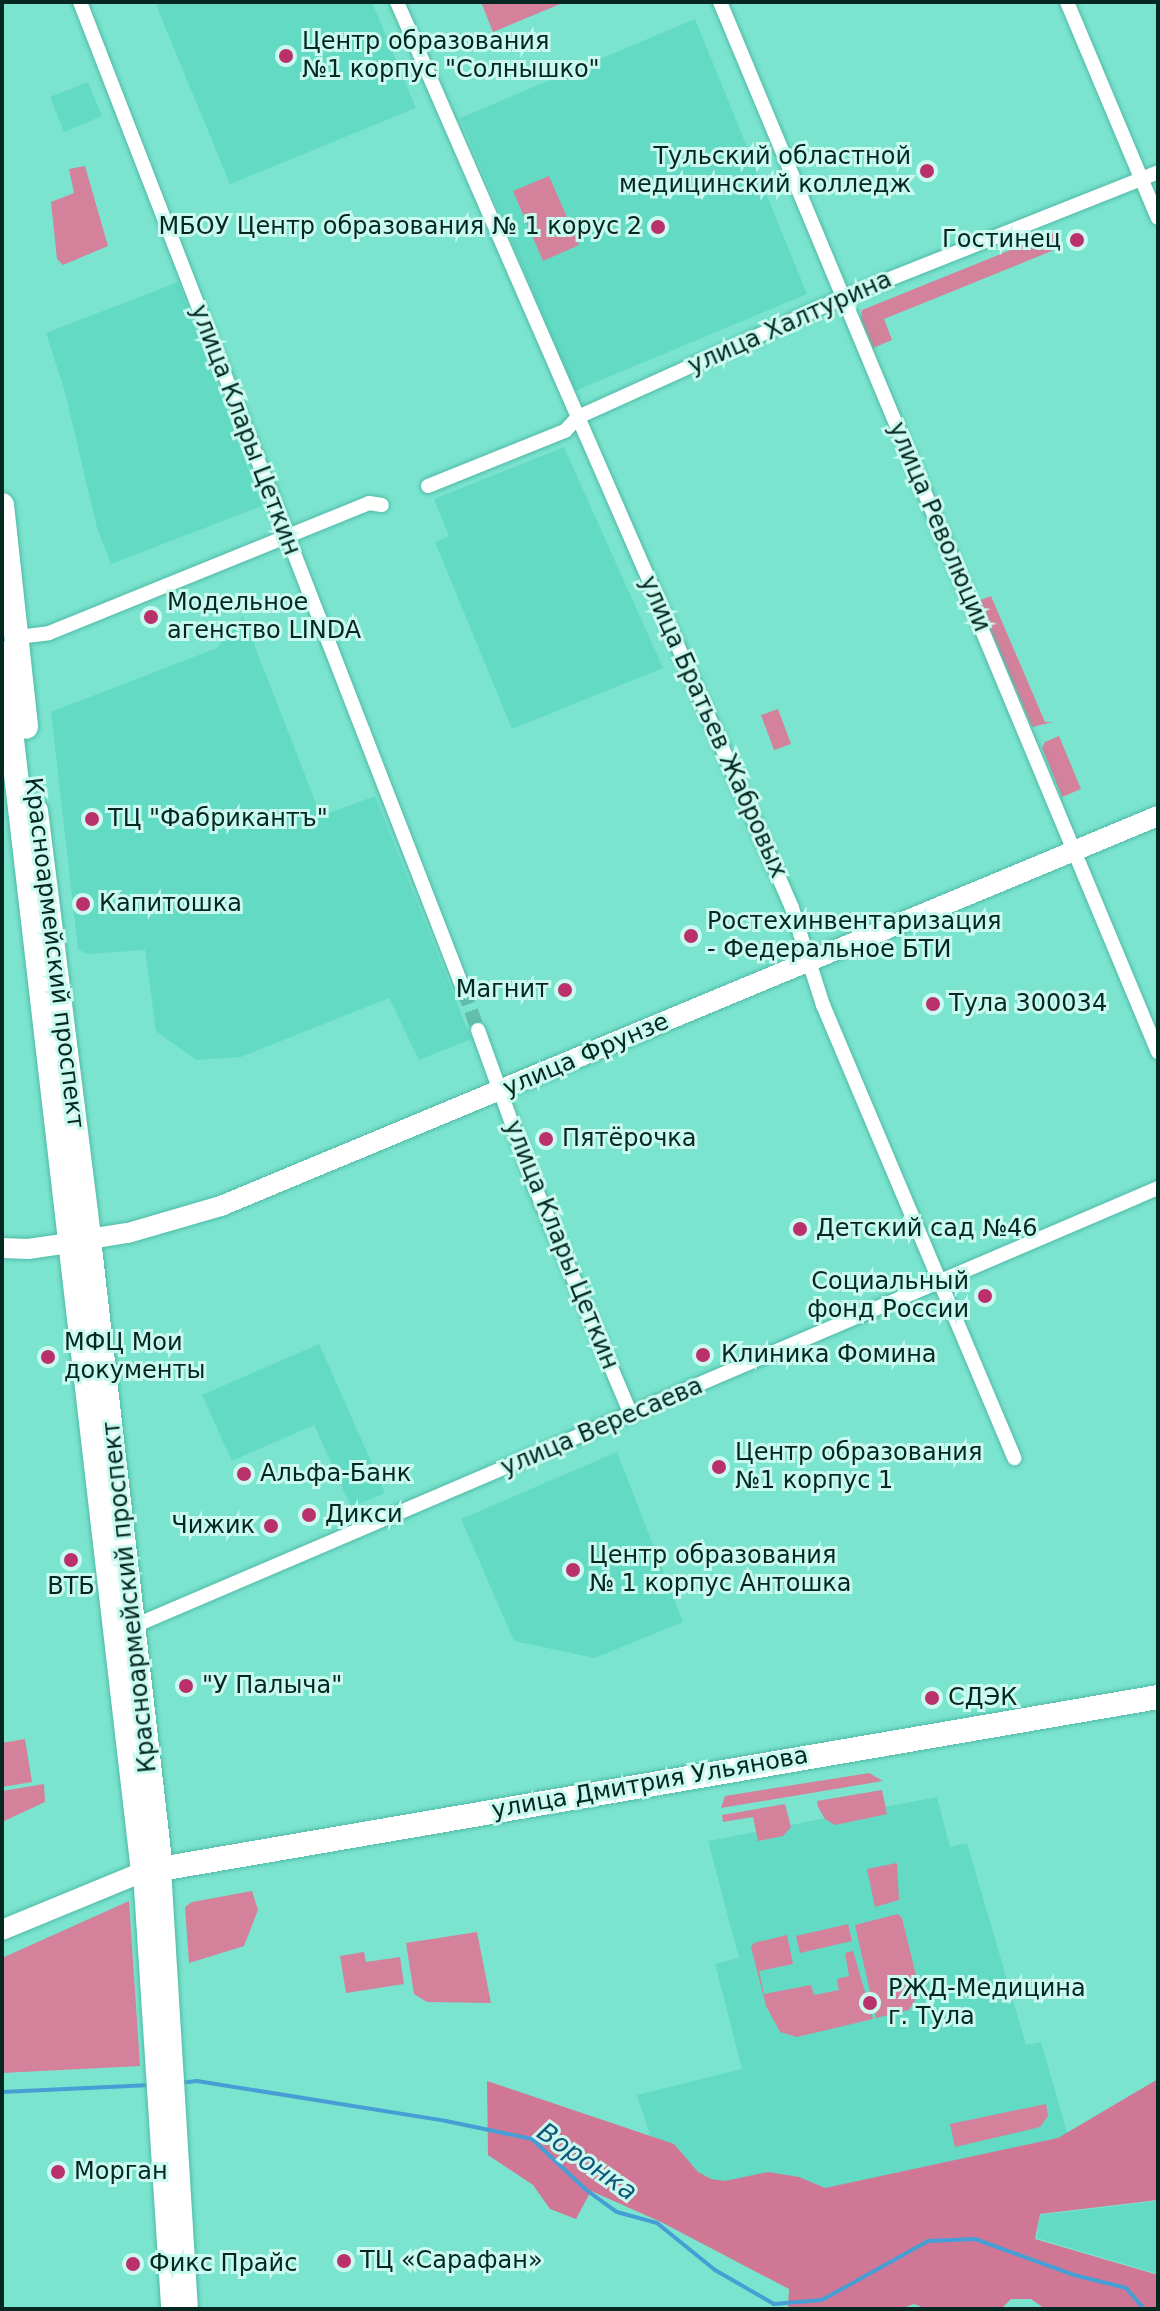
<!DOCTYPE html>
<meta charset="utf-8">
<style>
body{margin:0}
#map{position:relative;width:1160px;height:2311px;overflow:hidden;background:#7be4cf;font-family:"DejaVu Sans",sans-serif}
div>[style]{position:absolute}
[style*='--x']{left:calc(var(--x)*1px);top:calc(var(--y)*1px);width:calc(var(--w)*1px);rotate:calc(var(--a)*1deg)}
.built>*{inset:0;background:#63dac4}
.green>*{inset:0;background:#d4819c}
.forest>*{inset:0;background:#d07795}
.stream>*{height:4px;margin:-2px;padding:0 2px;transform-origin:2px;border-radius:2px;background:#469ed5}
.street-tunnel>*{height:14px;margin-top:-7px;transform-origin:0;background:repeating-linear-gradient(90deg,#63beac 0 14px,transparent 0 21px)}
.roads{filter:drop-shadow(0 0 2px #4fbaa6) drop-shadow(0 0 2px #4fbaa6)}
.street>*{height:14px;margin:-7px;padding:0 7px;transform-origin:7px;border-radius:7px;background:#fff}
.secondary>*{height:20px;margin:-10px;padding:0 10px;transform-origin:10px;border-radius:10px;background:#fff}
.primary>*{height:24px;margin:-12px;padding:0 12px;transform-origin:12px;border-radius:12px;background:#fff}
.dots>*{width:22px;height:22px;translate:-50% -50%;box-sizing:border-box;border:4px solid #cafaef;border-radius:50%}
span{translate:-50% -50%;white-space:nowrap;text-align:center;line-height:1.15;-webkit-text-stroke:6px #cafaef;paint-order:stroke}
.poi-label{font-size:24px;color:#042721}
.left{translate:0 -50%;text-align:left}
.right{translate:-100% -50%;text-align:right}
.street-label{font-size:24px;color:#042721}
.water-label{font-size:26px;color:#14567b;font-style:italic}
.frame{position:absolute;inset:0;border:4px solid #042721;pointer-events:none}
</style>
<div id="map">
<div class="built">
<div style="clip-path:polygon(162px 2px,372px 2px,416px 108px,230px 184px,156px 5px)"></div>
<div style="clip-path:polygon(695px 19px,807px 294px,575px 391px,460px 118px)"></div>
<div style="clip-path:polygon(88px 82px,102px 116px,64px 132px,50px 97px)"></div>
<div style="clip-path:polygon(178px 282px,262px 506px,111px 564px,97px 528px,65px 392px,46px 333px)"></div>
<div style="clip-path:polygon(564px 447px,663px 668px,512px 729px,435px 542px,449px 536px,434px 499px)"></div>
<div style="clip-path:polygon(243px 616px,321px 816px,375px 796px,471px 1039px,419px 1060px,389px 998px,241px 1057px,196px 1060px,156px 1031px,145px 950px,86px 954px,78px 949px,51px 712px,217px 648px)"></div>
<div style="clip-path:polygon(319px 1344px,385px 1493px,351px 1507px,314px 1425px,232px 1461px,202px 1395px)"></div>
<div style="clip-path:polygon(617px 1452px,683px 1622px,595px 1658px,514px 1641px,461px 1519px)"></div>
<div style="clip-path:polygon(937px 1797px,950px 1847px,967px 1843px,1026px 2045px,1041px 2042px,1069px 2139px,725px 2219px,662px 2172px,637px 2095px,742px 2069px,715px 1964px,739px 1958px,708px 1841px)"></div>
<div style="clip-path:polygon(1158px 2201px,1158px 2274px,1037px 2238px,1040px 2215px)"></div>
</div>
<div class="green">
<div style="clip-path:polygon(481px 2px,565px 2px,493px 32px)"></div>
<div style="clip-path:polygon(85px 166px,108px 246px,63px 265px,57px 259px,51px 202px,74px 193px,69px 169px)"></div>
<div style="clip-path:polygon(549px 176px,579px 245px,543px 261px,513px 191px)"></div>
<div style="clip-path:polygon(1053px 233px,1059px 248px,884px 319px,892px 340px,873px 348px,861px 319px,862px 310px)"></div>
<div style="clip-path:polygon(991px 596px,1045px 722px,1053px 722px,1032px 727px,978px 601px)"></div>
<div style="clip-path:polygon(778px 709px,791px 744px,774px 750px,761px 715px)"></div>
<div style="clip-path:polygon(1059px 736px,1081px 789px,1062px 797px,1042px 748px,1045px 742px)"></div>
<div style="clip-path:polygon(25px 1739px,32px 1782px,2px 1787px,2px 1743px)"></div>
<div style="clip-path:polygon(869px 1773px,883px 1781px,721px 1808px,725px 1796px)"></div>
<div style="clip-path:polygon(44px 1784px,45px 1802px,2px 1822px,2px 1791px)"></div>
<div style="clip-path:polygon(882px 1790px,887px 1814px,835px 1825px,825px 1819px,818px 1807px,817px 1801px)"></div>
<div style="clip-path:polygon(785px 1804px,791px 1827px,783px 1836px,758px 1841px,753px 1817px,723px 1822px,722px 1815px)"></div>
<div style="clip-path:polygon(897px 1863px,899px 1900px,875px 1907px,867px 1869px)"></div>
<div style="clip-path:polygon(252px 1891px,258px 1910px,244px 1946px,189px 1963px,185px 1907px,192px 1902px)"></div>
<div style="clip-path:polygon(129px 1901px,140px 2066px,2px 2073px,2px 1958px)"></div>
<div style="clip-path:polygon(898px 1914px,902px 1918px,920px 1992px,909px 2010px,876px 2018px,855px 1925px)"></div>
<div style="clip-path:polygon(848px 1924px,852px 1941px,800px 1953px,796px 1936px)"></div>
<div style="clip-path:polygon(477px 1932px,491px 2003px,427px 2002px,414px 1994px,406px 1943px)"></div>
<div style="clip-path:polygon(787px 1935px,793px 1964px,759px 1971px,764px 1994px,811px 1985px,814px 1995px,839px 1990px,837px 1979px,849px 1976px,845px 1953px,853px 1951px,873px 2019px,797px 2037px,780px 2032px,766px 2006px,751px 1947px,754px 1943px)"></div>
<div style="clip-path:polygon(364px 1952px,366px 1962px,400px 1957px,404px 1984px,346px 1993px,340px 1956px)"></div>
<div style="clip-path:polygon(1046px 2104px,1048px 2116px,1040px 2127px,955px 2147px,950px 2124px)"></div>
</div>
<div class="forest">
<div style="clip-path:polygon(1158px 2079px,1158px 2200px,1040px 2214px,1035px 2239px,1158px 2275px,1158px 2309px,1045px 2309px,1031px 2299px,1011px 2299px,1001px 2309px,927px 2309px,914px 2304px,900px 2309px,788px 2309px,789px 2289px,661px 2222px,591px 2191px,576px 2219px,550px 2209px,533px 2185px,488px 2155px,487px 2081px,674px 2144px,698px 2172px,711px 2179px,725px 2181px,768px 2172px,799px 2177px,825px 2188px,1058px 2138px)"></div>
</div>
<div class="stream">
<div style="--x:180;--y:2083;--w:17;--a:-7"></div>
<div style="--x:197;--y:2081;--w:252;--a:9.1"></div>
<div style="--x:446;--y:2121;--w:88;--a:11.8"></div>
<div style="--x:532;--y:2139;--w:73;--a:43.3"></div>
<div style="--x:585;--y:2189;--w:39;--a:36"></div>
<div style="--x:617;--y:2212;--w:41;--a:15.4"></div>
<div style="--x:657;--y:2223;--w:75;--a:39"></div>
<div style="--x:715;--y:2270;--w:68;--a:30"></div>
<div style="--x:774;--y:2304;--w:48;--a:-4.8"></div>
<div style="--x:822;--y:2300;--w:121;--a:-29.1"></div>
<div style="--x:928;--y:2241;--w:47;--a:-2.4"></div>
<div style="--x:975;--y:2239;--w:105;--a:20"></div>
<div style="--x:1074;--y:2275;--w:54;--a:14"></div>
<div style="--x:1126;--y:2288;--w:28;--a:49"></div>
<div style="--x:2;--y:2092;--w:149;--a:-2.7"></div>
</div>
<div class="street-tunnel">
<div style="--x:464;--y:991;--w:41;--a:70.3"></div>
</div>
<div class="roads">
<div class="street">
<div style="--x:80;--y:2;--w:1061;--a:68.78"></div>
<div style="--x:397;--y:2;--w:988;--a:66.44"></div>
<div style="--x:792;--y:908;--w:102;--a:72.3"></div>
<div style="--x:823;--y:1005;--w:492;--a:67.1"></div>
<div style="--x:720;--y:2;--w:1138;--a:67.36"></div>
<div style="--x:1067;--y:2;--w:234;--a:67.2"></div>
<div style="--x:428;--y:486;--w:148;--a:-21.9"></div>
<div style="--x:565;--y:431;--w:19;--a:-47"></div>
<div style="--x:578;--y:417;--w:290;--a:-24.3"></div>
<div style="--x:842;--y:298;--w:340;--a:-21.7"></div>
<div style="--x:18;--y:637;--w:31;--a:-7"></div>
<div style="--x:49;--y:633;--w:345;--a:-22.1"></div>
<div style="--x:369;--y:503;--w:13;--a:9"></div>
<div style="--x:478;--y:1030;--w:165;--a:70.1"></div>
<div style="--x:534;--y:1185;--w:250;--a:67.1"></div>
<div style="--x:134;--y:1626;--w:1114;--a:-23.16"></div>
</div>
<div class="secondary">
<div style="--x:89;--y:1239;--w:39;--a:-9"></div>
<div style="--x:128;--y:1233;--w:97;--a:-16.2"></div>
<div style="--x:221;--y:1206;--w:1015;--a:-22.6"></div>
<div style="--x:2;--y:1248;--w:26;--a:2"></div>
<div style="--x:28;--y:1249;--w:41;--a:-8.3"></div>
<div style="--x:161;--y:1869;--w:441;--a:86.5"></div>
<div style="--x:2;--y:1930;--w:152;--a:-22.4"></div>
<div style="--x:143;--y:1872;--w:438;--a:86.3"></div>
</div>
<div class="primary">
<div style="--x:2;--y:505;--w:223;--a:83.8"></div>
<div style="--x:2;--y:653;--w:1227;--a:83.4"></div>
<div style="--x:143;--y:1872;--w:1030;--a:-9.78"></div>
<div style="--x:36;--y:811;--w:431;--a:82.9"></div>
<div style="--x:89;--y:1239;--w:634;--a:83.48"></div>
</div>
</div>
<div class="dots">
<div style="left:286px;top:56px;background:#ba306b"></div>
<div style="left:927px;top:171px;background:#ba306b"></div>
<div style="left:658px;top:227px;background:#ba306b"></div>
<div style="left:1077px;top:240px;background:#ba306b"></div>
<div style="left:151px;top:617px;background:#ba306b"></div>
<div style="left:92px;top:819px;background:#ba306b"></div>
<div style="left:83px;top:904px;background:#ba306b"></div>
<div style="left:691px;top:936px;background:#ba306b"></div>
<div style="left:565px;top:990px;background:#ba306b"></div>
<div style="left:933px;top:1004px;background:#ba306b"></div>
<div style="left:546px;top:1139px;background:#ba306b"></div>
<div style="left:800px;top:1229px;background:#ba306b"></div>
<div style="left:985px;top:1296px;background:#ba306b"></div>
<div style="left:703px;top:1355px;background:#ba306b"></div>
<div style="left:48px;top:1357px;background:#ba306b"></div>
<div style="left:719px;top:1467px;background:#ba306b"></div>
<div style="left:244px;top:1474px;background:#ba306b"></div>
<div style="left:309px;top:1515px;background:#ba306b"></div>
<div style="left:271px;top:1526px;background:#ba306b"></div>
<div style="left:71px;top:1560px;background:#ba306b"></div>
<div style="left:573px;top:1570px;background:#ba306b"></div>
<div style="left:186px;top:1686px;background:#ba306b"></div>
<div style="left:932px;top:1698px;background:#ba306b"></div>
<div style="left:870px;top:2003px;background:#ba306b"></div>
<div style="left:58px;top:2172px;background:#ba306b"></div>
<div style="left:344px;top:2261px;background:#ba306b"></div>
<div style="left:133px;top:2264px;background:#ba306b"></div>
</div>
<div class="poi-label">
<span class="left" style="left:302px;top:56px">Центр образования<br>№1 корпус "Солнышко"</span>
<span class="right" style="left:911px;top:171px">Тульский областной<br>медицинский колледж</span>
<span class="right" style="left:642px;top:227px">МБОУ Центр образования № 1 корус 2</span>
<span class="right" style="left:1061px;top:240px">Гостинец</span>
<span class="left" style="left:167px;top:617px">Модельное<br>агенство LINDA</span>
<span class="left" style="left:108px;top:819px">ТЦ "Фабрикантъ"</span>
<span class="left" style="left:99px;top:904px">Капитошка</span>
<span class="left" style="left:707px;top:936px">Ростехинвентаризация<br>- Федеральное БТИ</span>
<span class="right" style="left:549px;top:990px">Магнит</span>
<span class="left" style="left:949px;top:1004px">Тула 300034</span>
<span class="left" style="left:562px;top:1139px">Пятёрочка</span>
<span class="left" style="left:816px;top:1229px">Детский сад №46</span>
<span class="right" style="left:969px;top:1296px">Социальный<br>фонд России</span>
<span class="left" style="left:64px;top:1357px">МФЦ Мои<br>документы</span>
<span class="left" style="left:721px;top:1355px">Клиника Фомина</span>
<span class="left" style="left:735px;top:1467px">Центр образования<br>№1 корпус 1</span>
<span class="left" style="left:260px;top:1474px">Альфа-Банк</span>
<span class="left" style="left:325px;top:1515px">Дикси</span>
<span class="right" style="left:255px;top:1526px">Чижик</span>
<span class="left" style="left:589px;top:1570px">Центр образования<br>№ 1 корпус Антошка</span>
<span style="left:71px;top:1587px">ВТБ</span>
<span class="left" style="left:202px;top:1686px">"У Палыча"</span>
<span class="left" style="left:948px;top:1698px">СДЭК</span>
<span class="left" style="left:888px;top:2003px">РЖД-Медицина<br>г. Тула</span>
<span class="left" style="left:74px;top:2172px">Морган</span>
<span class="left" style="left:360px;top:2261px">ТЦ «Сарафан»</span>
<span class="left" style="left:149px;top:2264px">Фикс Прайс</span>
</div>
<div class="street-label">
<span style="left:790px;top:323px;rotate:-24deg">улица Халтурина</span>
<span style="left:245px;top:430px;rotate:69deg">улица Клары Цеткин</span>
<span style="left:939px;top:527px;rotate:67deg">улица Революции</span>
<span style="left:713px;top:727px;rotate:66deg">улица Братьев Жабровых</span>
<span style="left:54px;top:953px;rotate:83deg">Красноармейский проспект</span>
<span style="left:586px;top:1055px;rotate:-23deg">улица Фрунзе</span>
<span style="left:561px;top:1245px;rotate:68deg">улица Клары Цеткин</span>
<span style="left:602px;top:1427px;rotate:-23deg">улица Вересаева</span>
<span style="left:130px;top:1597px;rotate:-96deg">Красноармейский проспект</span>
<span style="left:650px;top:1783px;rotate:-10deg">улица Дмитрия Ульянова</span>
</div>
<div class="water-label">
<span style="left:587px;top:2162px;rotate:35deg">Воронка</span>
</div>
<div class="frame"></div>
</div>
